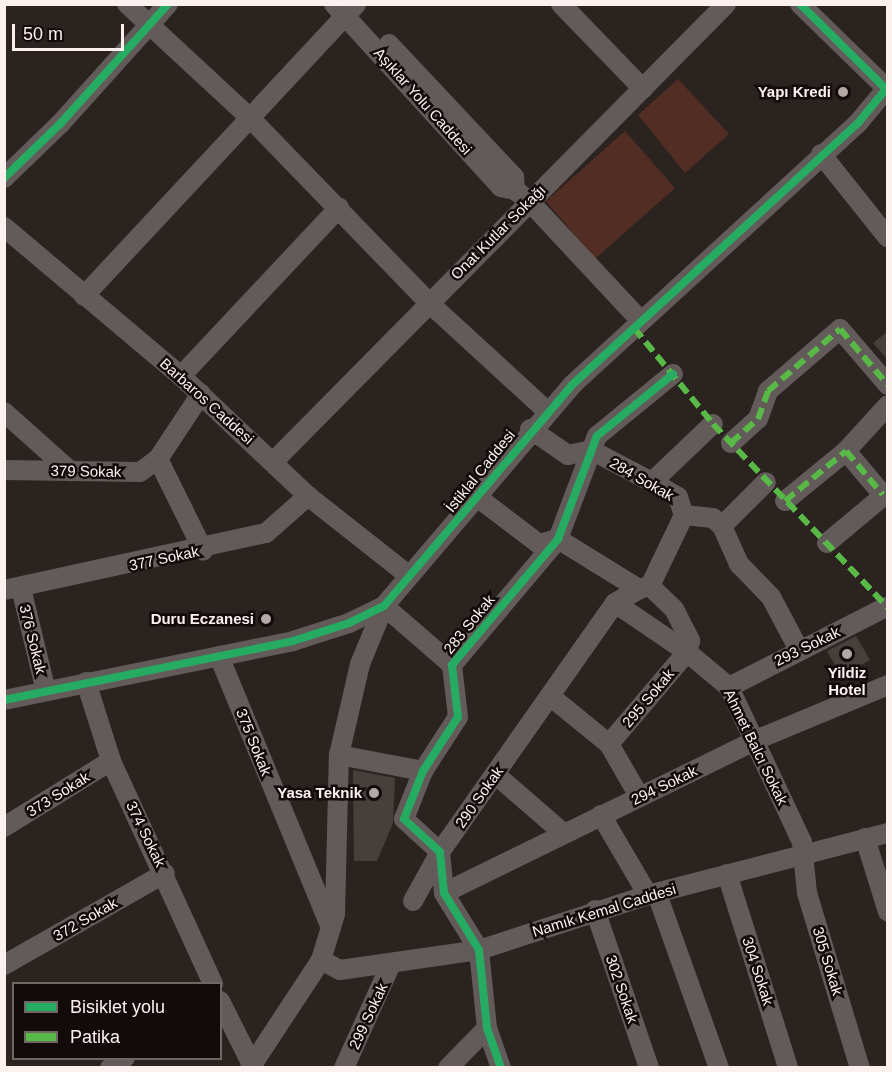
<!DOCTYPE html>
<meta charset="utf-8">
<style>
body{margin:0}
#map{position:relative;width:892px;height:1072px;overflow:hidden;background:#2b2320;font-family:Helvetica,sans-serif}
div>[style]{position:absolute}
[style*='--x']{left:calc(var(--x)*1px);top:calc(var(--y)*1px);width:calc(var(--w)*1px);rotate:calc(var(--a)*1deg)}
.green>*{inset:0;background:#522d23}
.building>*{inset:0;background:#463f3c}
.minor>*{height:20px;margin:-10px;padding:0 10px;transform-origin:10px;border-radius:10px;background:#625b59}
.quiet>*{height:6px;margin-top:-3px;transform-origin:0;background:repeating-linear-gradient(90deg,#58b947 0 12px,transparent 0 18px)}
.cycleway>*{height:8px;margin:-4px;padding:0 4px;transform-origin:4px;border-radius:4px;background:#26ab63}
.dots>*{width:16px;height:16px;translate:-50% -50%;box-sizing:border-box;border:3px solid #120b0a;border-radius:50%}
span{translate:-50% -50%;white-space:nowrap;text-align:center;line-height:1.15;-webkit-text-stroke:5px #120b0a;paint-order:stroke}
.poi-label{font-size:15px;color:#fcf1ee;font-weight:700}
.right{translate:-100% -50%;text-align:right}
.street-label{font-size:15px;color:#fcf1ee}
.frame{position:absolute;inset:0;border:6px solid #fcf1ee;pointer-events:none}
.legend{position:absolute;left:12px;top:982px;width:210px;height:78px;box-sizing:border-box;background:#120b0a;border:2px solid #706765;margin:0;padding:8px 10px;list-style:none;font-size:18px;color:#fcf1ee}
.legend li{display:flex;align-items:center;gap:12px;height:30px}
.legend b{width:30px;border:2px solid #706765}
.scale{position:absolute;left:12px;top:24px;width:112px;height:27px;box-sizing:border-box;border:3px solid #fcf1ee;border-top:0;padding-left:8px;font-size:18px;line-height:21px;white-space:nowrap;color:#fcf1ee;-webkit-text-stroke:4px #120b0a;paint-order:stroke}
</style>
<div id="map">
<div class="green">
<div style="clip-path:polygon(678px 79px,729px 134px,685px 173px,638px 115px)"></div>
<div style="clip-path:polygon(625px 131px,675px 188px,595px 259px,546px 201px)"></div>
</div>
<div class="building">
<div style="clip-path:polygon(888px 331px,888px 360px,873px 343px)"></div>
<div style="clip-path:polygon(856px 636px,870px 660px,841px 676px,827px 651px)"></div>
<div style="clip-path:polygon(353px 770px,395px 778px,393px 823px,377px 861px,354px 861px)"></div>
</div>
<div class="minor">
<div style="--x:127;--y:4;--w:166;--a:42.8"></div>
<div style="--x:249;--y:117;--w:257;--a:45.9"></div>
<div style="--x:428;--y:302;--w:161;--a:42.5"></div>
<div style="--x:334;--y:4;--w:248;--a:47.6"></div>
<div style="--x:501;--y:187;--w:14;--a:12"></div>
<div style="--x:515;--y:190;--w:18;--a:38"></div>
<div style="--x:529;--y:201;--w:164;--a:47"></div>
<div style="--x:561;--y:4;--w:118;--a:46"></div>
<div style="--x:800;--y:4;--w:123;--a:44.3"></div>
<div style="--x:389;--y:44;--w:183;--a:46.8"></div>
<div style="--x:514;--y:177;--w:13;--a:86"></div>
<div style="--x:821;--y:154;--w:107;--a:51.4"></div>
<div style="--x:4;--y:178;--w:78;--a:-44"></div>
<div style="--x:60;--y:124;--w:161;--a:-48"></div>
<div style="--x:4;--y:227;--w:231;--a:40.1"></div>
<div style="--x:181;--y:376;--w:175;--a:43.4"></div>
<div style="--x:308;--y:496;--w:127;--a:38.3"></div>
<div style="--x:84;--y:296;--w:399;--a:-47"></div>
<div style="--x:181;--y:376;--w:231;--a:-46.8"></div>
<div style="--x:4;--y:412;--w:89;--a:41.8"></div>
<div style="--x:530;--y:429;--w:46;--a:34.4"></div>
<div style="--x:568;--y:455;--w:24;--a:-12"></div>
<div style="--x:591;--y:450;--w:69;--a:27.7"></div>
<div style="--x:652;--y:482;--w:30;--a:30"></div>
<div style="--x:678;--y:497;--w:19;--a:72"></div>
<div style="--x:731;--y:443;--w:36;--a:-42"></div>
<div style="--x:758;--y:419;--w:30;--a:-70"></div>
<div style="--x:768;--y:391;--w:95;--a:-40.7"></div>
<div style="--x:840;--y:329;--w:74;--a:49.4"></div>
<div style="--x:846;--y:451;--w:62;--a:-47.6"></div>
<div style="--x:158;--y:459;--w:102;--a:63.7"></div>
<div style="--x:273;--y:462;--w:644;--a:-45.31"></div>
<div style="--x:4;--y:470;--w:136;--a:0.8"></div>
<div style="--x:140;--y:472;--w:22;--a:-36"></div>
<div style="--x:158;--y:459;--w:78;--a:-56.5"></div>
<div style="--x:652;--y:482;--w:84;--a:-43.6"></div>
<div style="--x:477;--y:497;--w:78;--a:37.2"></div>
<div style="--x:539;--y:544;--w:20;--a:-15"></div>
<div style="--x:558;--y:539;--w:95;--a:31.7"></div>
<div style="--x:639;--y:589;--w:11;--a:-15"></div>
<div style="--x:650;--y:586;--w:33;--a:44"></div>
<div style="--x:674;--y:609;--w:36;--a:63"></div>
<div style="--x:690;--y:641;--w:11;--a:105"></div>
<div style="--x:687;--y:652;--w:55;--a:39.8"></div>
<div style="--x:729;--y:687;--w:171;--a:64.8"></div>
<div style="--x:802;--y:842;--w:51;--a:84.4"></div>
<div style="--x:807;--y:893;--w:183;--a:73.2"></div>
<div style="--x:785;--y:501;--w:79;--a:-39.3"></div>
<div style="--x:846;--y:451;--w:57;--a:49.9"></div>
<div style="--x:684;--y:515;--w:29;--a:6"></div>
<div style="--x:713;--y:518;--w:12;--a:42"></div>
<div style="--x:722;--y:526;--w:42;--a:65.9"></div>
<div style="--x:739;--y:564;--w:46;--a:45.9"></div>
<div style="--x:771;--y:597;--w:58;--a:62.1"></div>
<div style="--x:722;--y:526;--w:62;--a:-45"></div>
<div style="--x:827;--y:543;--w:80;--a:-39.9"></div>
<div style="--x:650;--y:586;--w:79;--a:-64.4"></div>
<div style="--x:21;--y:588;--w:106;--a:76.4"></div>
<div style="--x:4;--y:590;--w:268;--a:-12.3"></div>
<div style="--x:266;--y:533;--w:56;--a:-41.4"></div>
<div style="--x:384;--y:606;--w:90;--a:40.9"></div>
<div style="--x:219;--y:656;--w:294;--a:67.6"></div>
<div style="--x:86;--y:682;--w:83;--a:72.4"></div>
<div style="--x:111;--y:761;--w:245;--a:65.4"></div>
<div style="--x:729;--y:687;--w:176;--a:-27"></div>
<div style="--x:550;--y:696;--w:76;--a:39.1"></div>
<div style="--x:609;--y:744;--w:60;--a:60"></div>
<div style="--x:4;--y:700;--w:295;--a:-11.5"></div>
<div style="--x:293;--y:641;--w:59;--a:-17.8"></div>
<div style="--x:349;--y:623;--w:39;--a:-26"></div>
<div style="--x:384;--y:606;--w:290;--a:-49.6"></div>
<div style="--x:572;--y:385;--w:388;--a:-42.5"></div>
<div style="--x:858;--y:123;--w:47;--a:-50.2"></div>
<div style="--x:609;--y:744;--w:121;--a:-49.7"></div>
<div style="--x:687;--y:652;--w:87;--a:-145.8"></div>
<div style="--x:339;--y:755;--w:86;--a:10.8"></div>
<div style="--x:495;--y:774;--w:89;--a:40.9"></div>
<div style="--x:601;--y:815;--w:93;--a:59.6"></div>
<div style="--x:4;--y:827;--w:126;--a:-31.7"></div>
<div style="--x:865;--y:838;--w:77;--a:72.7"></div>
<div style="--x:727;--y:874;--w:203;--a:72.5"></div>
<div style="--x:444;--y:893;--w:347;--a:-26.1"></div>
<div style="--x:756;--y:740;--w:143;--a:-22.6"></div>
<div style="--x:657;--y:894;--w:185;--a:70.4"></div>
<div style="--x:413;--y:901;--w:56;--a:-61.1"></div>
<div style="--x:440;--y:852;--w:304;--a:-54.9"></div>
<div style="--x:615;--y:603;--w:28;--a:-30"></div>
<div style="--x:595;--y:910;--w:167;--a:71.1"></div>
<div style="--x:321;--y:960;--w:21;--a:28"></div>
<div style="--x:340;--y:970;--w:140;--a:-8.2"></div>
<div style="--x:479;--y:950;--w:178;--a:-18"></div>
<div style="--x:648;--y:895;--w:248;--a:-14.5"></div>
<div style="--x:4;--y:965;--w:185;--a:-29.7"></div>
<div style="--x:220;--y:1001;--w:72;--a:63.4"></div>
<div style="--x:110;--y:1068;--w:18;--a:-34"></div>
<div style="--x:250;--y:1068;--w:129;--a:-56.7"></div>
<div style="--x:321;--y:960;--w:48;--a:-73.1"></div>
<div style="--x:335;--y:914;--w:159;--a:-88.6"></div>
<div style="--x:339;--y:755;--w:93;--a:-77"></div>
<div style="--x:360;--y:664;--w:63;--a:-67.5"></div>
<div style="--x:344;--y:1068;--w:114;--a:-65.7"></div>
<div style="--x:448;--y:1068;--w:56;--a:-45.7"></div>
<div style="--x:501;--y:1068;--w:42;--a:-109.3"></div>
<div style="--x:487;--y:1028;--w:78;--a:-95.9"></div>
<div style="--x:479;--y:950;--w:67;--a:-121.6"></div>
<div style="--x:444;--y:893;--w:41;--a:-95.6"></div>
<div style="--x:440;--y:852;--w:49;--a:-137.5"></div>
<div style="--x:404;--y:819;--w:52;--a:-68.4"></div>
<div style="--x:423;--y:771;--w:64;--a:-57.1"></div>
<div style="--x:458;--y:717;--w:52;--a:-96.6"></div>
<div style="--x:452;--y:665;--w:165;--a:-49.9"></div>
<div style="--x:558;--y:539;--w:110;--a:-69.3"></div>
<div style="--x:597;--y:436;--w:98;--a:-39.2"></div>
</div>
<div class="quiet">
<div style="--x:634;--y:328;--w:124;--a:50.5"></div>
<div style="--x:713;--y:424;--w:254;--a:46.4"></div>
<div style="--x:731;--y:443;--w:36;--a:-42"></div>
<div style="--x:758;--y:419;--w:30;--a:-70"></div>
<div style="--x:768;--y:391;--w:95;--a:-40.7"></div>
<div style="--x:840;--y:329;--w:74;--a:49.4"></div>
<div style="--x:785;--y:501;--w:79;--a:-39.3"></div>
<div style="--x:846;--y:451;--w:57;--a:49.9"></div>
</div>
<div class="cycleway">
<div style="--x:4;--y:178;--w:78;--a:-44"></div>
<div style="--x:60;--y:124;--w:161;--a:-48"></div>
<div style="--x:4;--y:700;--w:295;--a:-11.5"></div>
<div style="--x:293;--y:641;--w:59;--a:-17.8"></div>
<div style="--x:349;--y:623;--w:39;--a:-26"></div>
<div style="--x:384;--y:606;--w:290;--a:-49.6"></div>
<div style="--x:572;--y:385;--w:388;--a:-42.5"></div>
<div style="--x:858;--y:123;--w:44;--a:-50.5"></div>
<div style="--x:886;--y:89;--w:121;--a:-135.3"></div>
<div style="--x:501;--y:1068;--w:42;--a:-109.3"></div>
<div style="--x:487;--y:1028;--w:78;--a:-95.9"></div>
<div style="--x:479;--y:950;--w:67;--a:-121.6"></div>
<div style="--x:444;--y:893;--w:41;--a:-95.6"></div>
<div style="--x:440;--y:852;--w:49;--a:-137.5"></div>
<div style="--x:404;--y:819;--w:52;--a:-68.4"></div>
<div style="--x:423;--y:771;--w:64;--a:-57.1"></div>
<div style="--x:458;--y:717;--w:52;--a:-96.6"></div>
<div style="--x:452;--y:665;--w:165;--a:-49.9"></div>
<div style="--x:558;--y:539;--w:110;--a:-69.3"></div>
<div style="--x:597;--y:436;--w:98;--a:-39.2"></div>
</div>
<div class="dots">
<div style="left:843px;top:92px;background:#b3a9a6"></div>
<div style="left:266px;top:619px;background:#b3a9a6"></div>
<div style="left:847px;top:654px;background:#b3a9a6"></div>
<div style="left:374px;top:793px;background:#b3a9a6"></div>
</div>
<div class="poi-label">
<span class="right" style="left:831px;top:92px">Yapı Kredi</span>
<span class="right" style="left:254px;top:619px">Duru Eczanesi</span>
<span style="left:847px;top:681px">Yildiz<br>Hotel</span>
<span class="right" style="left:362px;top:793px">Yasa Teknik</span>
</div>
<div class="street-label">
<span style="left:423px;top:101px;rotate:48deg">Aşıklar Yolu Caddesi</span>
<span style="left:498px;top:232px;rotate:-45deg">Onat Kutlar Sokağı</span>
<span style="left:207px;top:401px;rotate:42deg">Barbaros Caddesi</span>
<span style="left:86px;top:471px;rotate:1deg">379 Sokak</span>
<span style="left:480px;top:471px;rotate:-51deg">İstiklal Caddesi</span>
<span style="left:642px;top:479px;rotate:30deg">284 Sokak</span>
<span style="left:164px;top:558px;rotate:-12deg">377 Sokak</span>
<span style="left:469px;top:624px;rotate:-51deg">283 Sokak</span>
<span style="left:33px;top:639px;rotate:76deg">376 Sokak</span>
<span style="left:807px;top:646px;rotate:-26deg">293 Sokak</span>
<span style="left:648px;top:698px;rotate:-50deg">295 Sokak</span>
<span style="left:254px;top:742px;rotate:68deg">375 Sokak</span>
<span style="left:756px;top:747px;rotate:64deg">Ahmet Balcı Sokak</span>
<span style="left:664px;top:785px;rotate:-26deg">294 Sokak</span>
<span style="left:58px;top:794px;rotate:-32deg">373 Sokak</span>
<span style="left:479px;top:797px;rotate:-55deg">290 Sokak</span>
<span style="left:146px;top:834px;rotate:64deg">374 Sokak</span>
<span style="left:604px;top:910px;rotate:-17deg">Namık Kemal Caddesi</span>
<span style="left:85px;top:919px;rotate:-30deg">372 Sokak</span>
<span style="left:828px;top:961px;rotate:73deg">305 Sokak</span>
<span style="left:758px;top:971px;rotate:72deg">304 Sokak</span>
<span style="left:622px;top:989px;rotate:71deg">302 Sokak</span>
<span style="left:368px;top:1016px;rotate:-65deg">299 Sokak</span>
</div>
<div class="frame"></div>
<ul class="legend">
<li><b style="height:8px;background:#26ab63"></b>Bisiklet yolu</li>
<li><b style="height:8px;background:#58b947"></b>Patika</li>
</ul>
<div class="scale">50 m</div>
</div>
